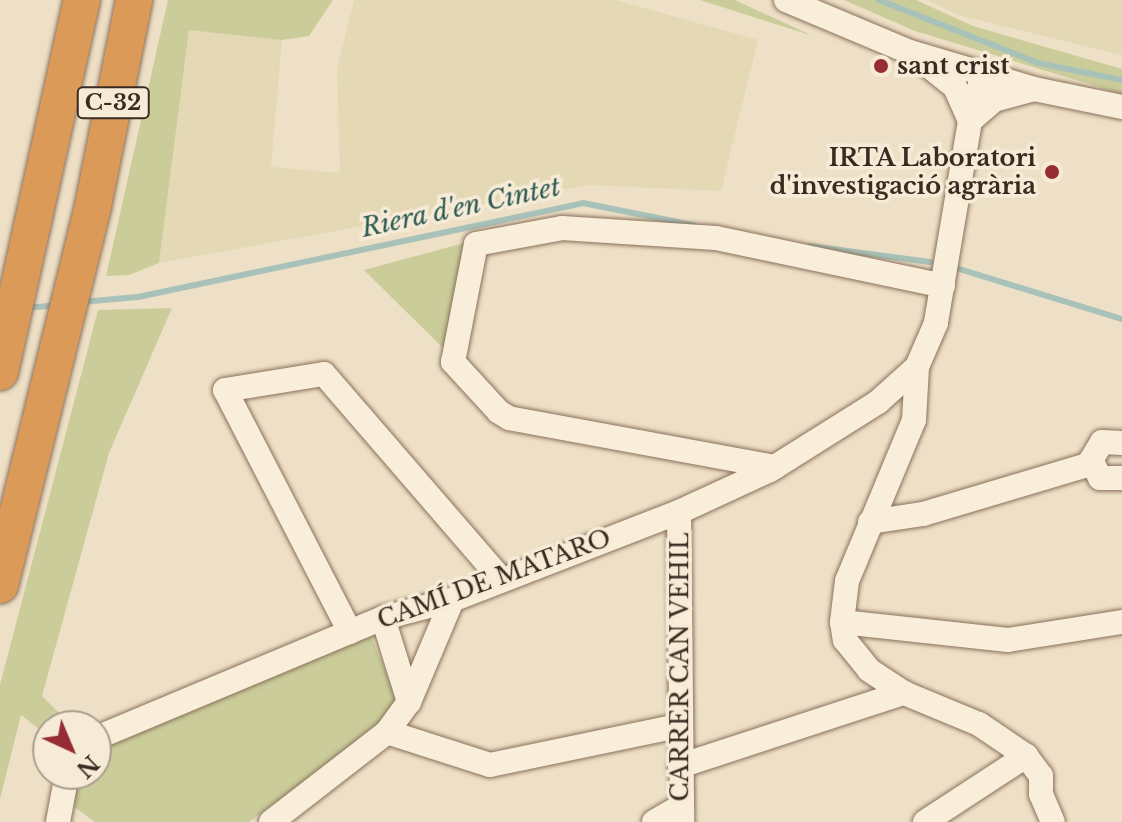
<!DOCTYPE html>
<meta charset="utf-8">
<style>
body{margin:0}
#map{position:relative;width:1122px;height:822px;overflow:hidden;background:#eee0c6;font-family:"Libre Baskerville",serif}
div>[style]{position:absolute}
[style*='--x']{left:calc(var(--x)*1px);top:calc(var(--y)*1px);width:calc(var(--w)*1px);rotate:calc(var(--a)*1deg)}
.farmland>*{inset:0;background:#e4d9b4}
.green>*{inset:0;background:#cacd9a}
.stream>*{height:6px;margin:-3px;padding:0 3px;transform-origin:3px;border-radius:3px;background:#a8c2b9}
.roads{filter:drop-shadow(0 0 2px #8a715c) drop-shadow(0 0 2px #8a715c)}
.minor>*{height:24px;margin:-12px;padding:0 12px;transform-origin:12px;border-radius:12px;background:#f9eeda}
.highway>*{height:36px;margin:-18px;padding:0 18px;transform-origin:18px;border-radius:18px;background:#dc9a59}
.dots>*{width:22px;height:22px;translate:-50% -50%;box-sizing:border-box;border:4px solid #f6ebd6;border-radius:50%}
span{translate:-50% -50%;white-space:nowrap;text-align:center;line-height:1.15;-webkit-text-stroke:7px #f6ebd6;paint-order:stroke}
.shield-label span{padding:2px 6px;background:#f6ebd6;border:2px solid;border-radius:6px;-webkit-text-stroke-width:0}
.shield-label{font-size:22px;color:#3a2b20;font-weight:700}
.poi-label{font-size:24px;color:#3a2b20;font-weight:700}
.left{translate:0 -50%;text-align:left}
.right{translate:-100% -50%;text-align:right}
.street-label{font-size:24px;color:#3a2b20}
.water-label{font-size:26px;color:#2f5a54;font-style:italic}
.north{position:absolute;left:32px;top:710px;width:80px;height:80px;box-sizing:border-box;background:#f6ebd6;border:2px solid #ab9e8d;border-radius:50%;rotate:136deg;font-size:22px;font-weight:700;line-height:32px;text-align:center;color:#3a2b20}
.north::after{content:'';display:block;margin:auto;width:28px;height:36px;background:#982c34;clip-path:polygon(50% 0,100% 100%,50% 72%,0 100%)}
</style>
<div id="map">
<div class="farmland">
<div style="clip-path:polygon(354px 0,616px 0,758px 40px,721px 191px,588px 185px,159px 263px,189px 29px,282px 40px,271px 167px,340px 173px,337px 69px)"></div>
<div style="clip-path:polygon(928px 0,1122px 0,1122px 55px,958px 15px)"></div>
</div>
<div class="green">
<div style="clip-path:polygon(168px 0,333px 0,309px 36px,282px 40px,189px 30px,159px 263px,129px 275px,106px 276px)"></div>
<div style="clip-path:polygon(700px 0,735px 0,813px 36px)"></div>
<div style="clip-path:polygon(844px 0,916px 0,973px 26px,1122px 69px,1122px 94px,915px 31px)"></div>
<div style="clip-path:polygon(464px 243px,443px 348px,364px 270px)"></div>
<div style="clip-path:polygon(172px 308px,109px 453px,42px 696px,72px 726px,48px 726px,48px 736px,21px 715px,0 799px,0 685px,98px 310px)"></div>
<div style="clip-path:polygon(370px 634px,397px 698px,376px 727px,249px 822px,95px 822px,73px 806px,79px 774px,96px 774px,96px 750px,180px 709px)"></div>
</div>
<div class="stream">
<div style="--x:879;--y:0;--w:171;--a:21.6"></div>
<div style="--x:1038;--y:63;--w:86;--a:11.4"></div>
<div style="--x:810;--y:246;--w:121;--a:7.6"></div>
<div style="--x:956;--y:268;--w:174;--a:17.1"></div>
<div style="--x:81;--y:302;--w:57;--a:-5"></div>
<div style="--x:138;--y:297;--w:455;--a:-11.9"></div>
<div style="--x:583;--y:203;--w:112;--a:11.3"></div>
<div style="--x:25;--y:308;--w:33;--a:-5"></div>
</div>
<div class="roads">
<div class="minor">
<div style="--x:786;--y:0;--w:134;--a:22.8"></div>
<div style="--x:910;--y:52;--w:129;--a:16.6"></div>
<div style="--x:1034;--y:89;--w:90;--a:11.6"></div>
<div style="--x:920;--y:59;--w:45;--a:38.7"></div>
<div style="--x:955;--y:87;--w:37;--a:66"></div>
<div style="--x:970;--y:121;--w:32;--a:-41"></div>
<div style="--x:994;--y:100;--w:41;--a:-15.4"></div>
<div style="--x:983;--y:73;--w:50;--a:105.2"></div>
<div style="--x:970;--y:121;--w:205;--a:99.6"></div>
<div style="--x:936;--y:323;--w:48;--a:113.4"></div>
<div style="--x:917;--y:367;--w:53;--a:93.2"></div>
<div style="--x:914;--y:420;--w:174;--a:112.6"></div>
<div style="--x:847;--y:581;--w:41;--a:97"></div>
<div style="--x:842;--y:622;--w:18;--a:81"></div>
<div style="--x:845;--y:640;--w:38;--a:51"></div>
<div style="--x:869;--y:670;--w:42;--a:33.3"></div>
<div style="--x:904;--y:693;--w:81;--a:22.5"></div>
<div style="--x:979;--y:724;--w:57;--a:34.2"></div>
<div style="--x:1026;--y:756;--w:25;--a:53"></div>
<div style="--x:1041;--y:776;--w:18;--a:90"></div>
<div style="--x:1041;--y:794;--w:30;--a:67"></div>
<div style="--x:1122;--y:443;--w:20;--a:-177"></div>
<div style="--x:1102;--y:442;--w:21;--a:121"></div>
<div style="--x:1091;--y:460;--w:20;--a:63"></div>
<div style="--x:1100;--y:478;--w:22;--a:0"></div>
<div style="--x:775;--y:467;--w:270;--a:-169.6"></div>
<div style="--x:509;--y:418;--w:12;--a:-149"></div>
<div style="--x:499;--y:412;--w:68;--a:-132.6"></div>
<div style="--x:453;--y:362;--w:120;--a:-79"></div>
<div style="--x:476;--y:244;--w:87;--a:-10.5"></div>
<div style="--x:562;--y:228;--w:154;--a:3.7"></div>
<div style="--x:716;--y:238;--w:232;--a:11.9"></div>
<div style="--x:679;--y:512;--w:310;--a:89.4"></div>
<div style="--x:870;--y:522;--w:54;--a:-8.6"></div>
<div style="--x:923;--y:514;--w:175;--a:-16.6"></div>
<div style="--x:842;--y:622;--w:167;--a:6.2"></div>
<div style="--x:1008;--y:640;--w:115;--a:-9"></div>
<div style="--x:350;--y:632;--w:272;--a:-117.3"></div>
<div style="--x:225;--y:390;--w:100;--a:-9.2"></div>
<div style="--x:324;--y:374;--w:272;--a:49.2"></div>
<div style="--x:409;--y:702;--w:111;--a:-67.1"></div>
<div style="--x:387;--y:732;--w:108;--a:17.8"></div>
<div style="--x:490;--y:765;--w:193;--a:-11.7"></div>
<div style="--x:96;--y:738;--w:311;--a:-22.7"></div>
<div style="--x:383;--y:618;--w:71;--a:-14.6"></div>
<div style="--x:452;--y:600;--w:243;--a:-21.2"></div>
<div style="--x:679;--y:512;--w:100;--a:-24.8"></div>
<div style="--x:770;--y:470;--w:128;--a:-32.2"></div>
<div style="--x:878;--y:402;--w:52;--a:-41.9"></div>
<div style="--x:680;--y:766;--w:236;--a:-18.1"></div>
<div style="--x:58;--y:822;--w:49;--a:-79.4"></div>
<div style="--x:271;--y:822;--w:147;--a:-37.8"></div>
<div style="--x:387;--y:732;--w:37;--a:-54"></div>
<div style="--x:409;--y:702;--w:88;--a:-107.2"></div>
<div style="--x:654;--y:822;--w:30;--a:-30"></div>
<div style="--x:925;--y:822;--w:121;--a:-33.2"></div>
</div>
<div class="highway">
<div style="--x:0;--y:372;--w:381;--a:-77.6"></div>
<div style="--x:0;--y:585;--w:390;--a:-76.2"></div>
<div style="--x:93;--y:206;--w:210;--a:-78.7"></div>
</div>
</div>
<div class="dots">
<div style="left:881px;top:66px;background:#982c34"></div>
<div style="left:1052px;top:172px;background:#982c34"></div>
</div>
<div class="shield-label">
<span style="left:113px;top:103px">C-32</span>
</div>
<div class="poi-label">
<span class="left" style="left:897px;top:66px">sant crist</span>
<span class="right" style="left:1036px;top:172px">IRTA Laboratori<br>d'investigació agrària</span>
</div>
<div class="street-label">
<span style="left:494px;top:579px;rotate:-20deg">CAMÍ DE MATARO</span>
<span style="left:680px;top:667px;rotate:-90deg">CARRER CAN VEHIL</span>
</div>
<div class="water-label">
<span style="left:461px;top:208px;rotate:-12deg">Riera d'en Cintet</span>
</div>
<div class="north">N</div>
</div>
